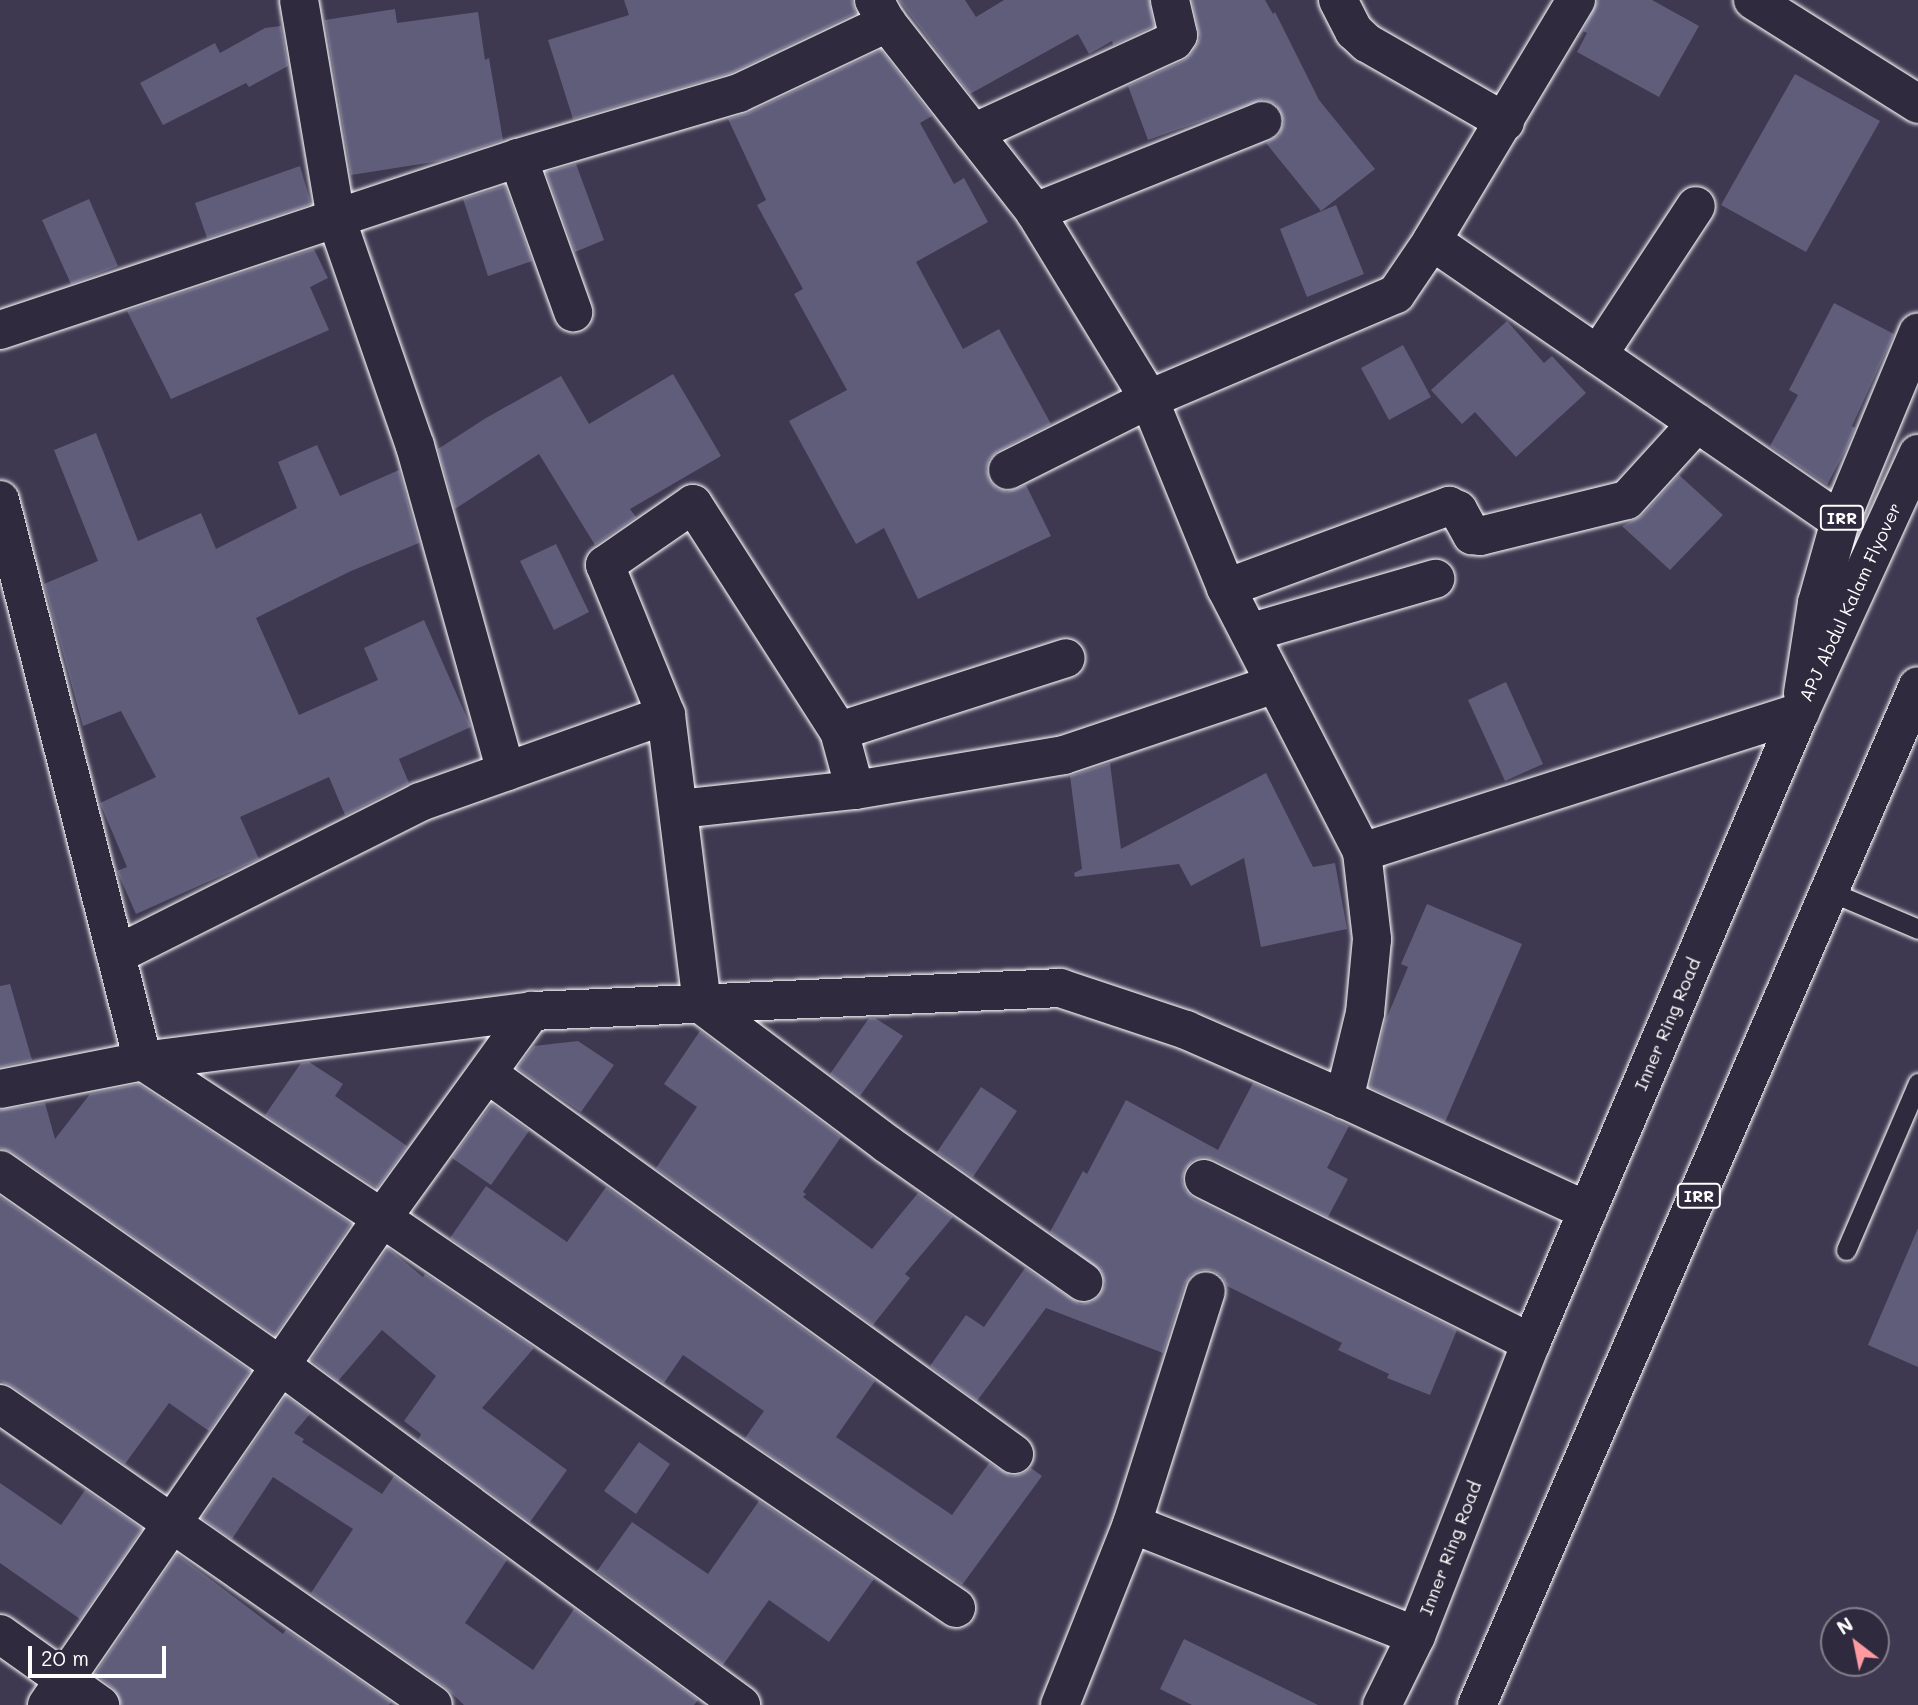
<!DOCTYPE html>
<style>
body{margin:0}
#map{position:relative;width:1918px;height:1705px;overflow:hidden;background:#3e3950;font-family:Mali,sans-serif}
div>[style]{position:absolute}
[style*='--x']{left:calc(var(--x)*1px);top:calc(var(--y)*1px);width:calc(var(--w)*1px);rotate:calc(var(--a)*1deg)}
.building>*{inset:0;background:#605d7b}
.roads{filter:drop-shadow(0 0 2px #fff) drop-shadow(0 0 2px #fff)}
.lane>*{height:19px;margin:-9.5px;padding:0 9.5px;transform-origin:9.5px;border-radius:9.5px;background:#2f2a3d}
.street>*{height:38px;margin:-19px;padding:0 19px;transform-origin:19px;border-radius:19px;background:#2f2a3d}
.primary>*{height:38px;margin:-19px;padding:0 19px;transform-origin:19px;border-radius:19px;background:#2f2a3d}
.highway>*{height:38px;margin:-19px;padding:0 19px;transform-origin:19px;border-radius:19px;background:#2f2a3d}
span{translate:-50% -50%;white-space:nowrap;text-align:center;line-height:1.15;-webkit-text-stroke:5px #2f2a3d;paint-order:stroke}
.shield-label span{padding:2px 5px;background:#2f2a3d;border:2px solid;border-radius:5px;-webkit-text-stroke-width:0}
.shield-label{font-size:16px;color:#fff;font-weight:700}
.street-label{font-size:18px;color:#fff}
.north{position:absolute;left:1820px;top:1607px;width:70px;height:70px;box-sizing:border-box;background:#2f2a3d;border:2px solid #827f8b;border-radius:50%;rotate:328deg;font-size:19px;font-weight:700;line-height:28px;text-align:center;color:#fff}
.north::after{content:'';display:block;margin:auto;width:24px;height:32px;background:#ff9aa2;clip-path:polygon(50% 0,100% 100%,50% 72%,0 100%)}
.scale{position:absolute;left:28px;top:1646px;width:138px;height:32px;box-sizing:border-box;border:4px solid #fff;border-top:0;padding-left:9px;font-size:21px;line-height:24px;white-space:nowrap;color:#fff;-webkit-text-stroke:5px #2f2a3d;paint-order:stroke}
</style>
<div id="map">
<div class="building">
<div style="clip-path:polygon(624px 0,852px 0,856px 13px,731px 73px,573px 119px,548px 40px,629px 15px)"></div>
<div style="clip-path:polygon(899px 0,965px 0,976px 17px,1004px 0,1149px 0,1154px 26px,1113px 45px,1112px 41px,1089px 54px,1078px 34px,970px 94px)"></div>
<div style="clip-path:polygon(1192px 0,1265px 0,1273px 14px,1275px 12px,1319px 100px,1375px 169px,1321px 211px,1266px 143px,1279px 135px,1284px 123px,1282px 114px,1276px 104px,1264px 99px,1148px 140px,1128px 86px,1183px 61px,1192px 53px,1200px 38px)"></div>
<div style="clip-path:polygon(1598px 0,1652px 0,1699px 26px,1659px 97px,1577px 52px,1587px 33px,1583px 31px)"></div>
<div style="clip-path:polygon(395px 9px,397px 23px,478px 12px,485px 60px,489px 58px,503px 140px,440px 161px,351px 175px,325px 20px)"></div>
<div style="clip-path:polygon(281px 26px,288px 66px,249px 87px,246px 83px,163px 125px,140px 83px,215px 43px,220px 53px,265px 28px)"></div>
<div style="clip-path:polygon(881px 50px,932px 116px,920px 123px,954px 184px,964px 178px,988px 222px,916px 262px,963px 349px,999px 329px,1051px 424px,998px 451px,989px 459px,986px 469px,989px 480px,997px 489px,1007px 492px,1026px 485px,1051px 536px,918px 599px,884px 528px,856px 544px,789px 421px,847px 390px,794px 294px,803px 289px,757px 205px,766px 200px,728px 119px,748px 113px)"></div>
<div style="clip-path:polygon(1795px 74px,1880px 121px,1806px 252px,1721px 205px)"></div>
<div style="clip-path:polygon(576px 164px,604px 240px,575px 252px,546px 172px)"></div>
<div style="clip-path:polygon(300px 166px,311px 204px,207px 238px,195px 203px)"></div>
<div style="clip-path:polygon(505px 186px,532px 261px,488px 276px,463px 199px)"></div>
<div style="clip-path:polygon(89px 199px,118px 266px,71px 284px,42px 220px)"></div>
<div style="clip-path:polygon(1336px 205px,1364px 274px,1307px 297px,1280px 229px)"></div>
<div style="clip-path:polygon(314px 249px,328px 278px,310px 287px,329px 330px,171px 399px,127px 311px)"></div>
<div style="clip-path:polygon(1834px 303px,1894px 334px,1852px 426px,1855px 428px,1846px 449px,1827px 485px,1770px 446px,1798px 395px,1789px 390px)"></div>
<div style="clip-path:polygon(1507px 321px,1544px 363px,1552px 356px,1586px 393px,1516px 457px,1475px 412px,1462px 424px,1431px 390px)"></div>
<div style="clip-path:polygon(1403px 345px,1431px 397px,1389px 420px,1361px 368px)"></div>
<div style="clip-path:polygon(673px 374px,721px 456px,630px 509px,636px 517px,595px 545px,539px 454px,455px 509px,438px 449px,486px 418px,561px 376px,589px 424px)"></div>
<div style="clip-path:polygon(96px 433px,138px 541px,201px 513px,216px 549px,297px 508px,278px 462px,317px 445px,340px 496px,399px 470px,419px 543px,351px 571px,256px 618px,299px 715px,378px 680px,364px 648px,424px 620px,471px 727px,399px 759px,409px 783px,345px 815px,329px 777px,240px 817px,259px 859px,136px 914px,117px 871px,127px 867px,100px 803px,156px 777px,121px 711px,83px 726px,44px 584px,98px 561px,54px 450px)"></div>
<div style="clip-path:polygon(1679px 475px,1723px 515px,1670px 570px,1622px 526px,1643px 515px)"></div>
<div style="clip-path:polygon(556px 544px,589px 612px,554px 630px,520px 561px)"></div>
<div style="clip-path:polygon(1506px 682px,1543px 764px,1505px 781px,1468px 700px)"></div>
<div style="clip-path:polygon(1110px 763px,1121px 849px,1266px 773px,1313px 867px,1335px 863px,1347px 929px,1261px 947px,1244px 858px,1191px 886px,1179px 864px,1075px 877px,1074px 873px,1082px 869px,1070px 776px)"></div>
<div style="clip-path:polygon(1427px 904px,1522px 944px,1445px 1122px,1370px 1087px,1385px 1022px,1408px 967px,1401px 964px)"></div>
<div style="clip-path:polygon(10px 984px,32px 1060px,0 1067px,0 986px)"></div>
<div style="clip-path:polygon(869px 1018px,875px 1018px,903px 1036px,860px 1096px,830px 1074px)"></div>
<div style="clip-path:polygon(700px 1031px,841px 1137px,803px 1192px,806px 1194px,803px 1197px,872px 1249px,918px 1193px,953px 1217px,905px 1274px,910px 1278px,873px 1325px,656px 1168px,697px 1107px,664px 1084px)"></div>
<div style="clip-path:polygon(578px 1041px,614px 1065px,581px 1112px,517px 1068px,534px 1046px)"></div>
<div style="clip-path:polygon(309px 1062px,343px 1084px,335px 1096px,407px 1146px,377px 1188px,265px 1115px,301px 1063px)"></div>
<div style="clip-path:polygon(1253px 1083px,1349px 1126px,1327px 1168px,1348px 1179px,1328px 1217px,1214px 1159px,1203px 1157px,1193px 1160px,1185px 1169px,1182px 1180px,1185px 1190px,1194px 1199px,1457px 1330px,1430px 1395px,1387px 1378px,1389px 1374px,1338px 1350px,1342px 1343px,1227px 1286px,1222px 1276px,1212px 1270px,1201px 1270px,1191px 1275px,1185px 1284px,1163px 1353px,1046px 1308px,977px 1401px,930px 1366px,966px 1315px,984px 1327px,1025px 1268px,1080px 1304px,1092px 1302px,1100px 1295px,1105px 1285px,1102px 1272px,1050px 1232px,1083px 1171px,1087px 1174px,1126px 1100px,1218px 1150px)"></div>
<div style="clip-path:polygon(138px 1084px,351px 1224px,275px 1335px,12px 1152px,0 1148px,0 1110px,45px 1103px,55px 1139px,90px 1094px)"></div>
<div style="clip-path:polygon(981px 1087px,1017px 1111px,973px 1177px,937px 1152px)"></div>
<div style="clip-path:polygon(492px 1104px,529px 1131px,491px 1185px,452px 1158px)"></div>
<div style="clip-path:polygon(486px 1186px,567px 1242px,606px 1187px,631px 1205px,875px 1381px,836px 1437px,952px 1515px,989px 1463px,1011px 1476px,1022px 1474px,1031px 1468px,1042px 1476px,962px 1585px,745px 1438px,764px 1411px,683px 1355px,664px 1383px,450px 1238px)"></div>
<div style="clip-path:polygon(0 1197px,250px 1371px,209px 1431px,169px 1403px,125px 1464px,12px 1386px,0 1381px)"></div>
<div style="clip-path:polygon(1918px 1228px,1918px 1367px,1868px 1345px)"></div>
<div style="clip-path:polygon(388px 1248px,423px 1277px,425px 1274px,534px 1348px,482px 1408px,567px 1470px,530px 1522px,418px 1440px,421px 1434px,404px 1421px,436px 1376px,382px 1330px,338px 1381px,311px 1360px)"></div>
<div style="clip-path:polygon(286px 1396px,310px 1414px,294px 1433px,304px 1439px,302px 1442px,382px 1494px,394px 1476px,507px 1560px,465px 1623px,533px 1670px,574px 1609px,698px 1700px,694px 1705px,464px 1705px,445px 1687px,311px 1593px,353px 1529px,273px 1477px,232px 1539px,202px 1518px)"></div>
<div style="clip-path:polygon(639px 1442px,670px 1464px,636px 1514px,604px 1491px)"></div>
<div style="clip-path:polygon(0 1483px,61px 1525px,85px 1490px,142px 1529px,80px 1619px,0 1563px)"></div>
<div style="clip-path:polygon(759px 1501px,874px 1579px,829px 1642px,769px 1600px,723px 1665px,597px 1571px,632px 1522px,708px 1574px)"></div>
<div style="clip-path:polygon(177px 1554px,283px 1634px,286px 1630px,391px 1702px,389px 1705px,122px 1705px,113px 1688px,95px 1674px)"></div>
<div style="clip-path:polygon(1184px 1639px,1318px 1705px,1192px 1705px,1160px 1689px)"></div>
</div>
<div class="roads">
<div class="lane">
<div style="--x:1831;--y:892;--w:95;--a:23"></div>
<div style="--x:1846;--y:1250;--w:182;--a:-66.7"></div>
</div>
<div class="street">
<div style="--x:299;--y:0;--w:221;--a:80.4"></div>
<div style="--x:336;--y:218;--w:241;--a:70.9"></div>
<div style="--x:415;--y:446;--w:338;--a:74.4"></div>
<div style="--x:874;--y:0;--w:26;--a:61"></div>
<div style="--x:887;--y:23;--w:240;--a:51.9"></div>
<div style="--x:1035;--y:212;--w:219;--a:58.6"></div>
<div style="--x:1149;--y:399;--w:204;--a:67.8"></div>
<div style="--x:1226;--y:588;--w:297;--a:62.7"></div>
<div style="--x:1362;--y:852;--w:88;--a:83.4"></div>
<div style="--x:1372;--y:939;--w:74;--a:95.4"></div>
<div style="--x:1365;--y:1013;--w:89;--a:103.7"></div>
<div style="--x:1338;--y:0;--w:35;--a:63"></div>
<div style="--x:1354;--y:31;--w:18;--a:43"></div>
<div style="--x:1367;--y:43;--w:159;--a:29.8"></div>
<div style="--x:1576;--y:0;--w:281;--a:120.9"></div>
<div style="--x:1432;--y:241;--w:495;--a:34.5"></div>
<div style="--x:1753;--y:0;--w:195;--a:32.2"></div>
<div style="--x:973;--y:133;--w:221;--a:-24.6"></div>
<div style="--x:1174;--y:41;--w:7;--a:-56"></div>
<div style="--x:1178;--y:35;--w:36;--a:-103"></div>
<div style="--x:518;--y:158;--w:164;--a:70.3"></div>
<div style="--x:1035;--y:212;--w:245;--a:-21.8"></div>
<div style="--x:0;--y:330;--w:546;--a:-18.37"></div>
<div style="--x:518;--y:158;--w:230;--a:-16.4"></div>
<div style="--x:739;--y:93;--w:164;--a:-25.3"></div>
<div style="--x:1598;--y:355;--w:178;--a:-56.7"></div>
<div style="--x:1008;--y:470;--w:158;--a:-26.7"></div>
<div style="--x:1149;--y:399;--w:268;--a:-23"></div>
<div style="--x:1396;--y:294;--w:64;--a:-55.8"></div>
<div style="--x:0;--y:500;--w:579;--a:75.7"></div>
<div style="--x:143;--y:1061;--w:286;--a:33.3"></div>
<div style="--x:382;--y:1218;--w:256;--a:-54.1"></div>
<div style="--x:1226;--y:588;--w:238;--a:-20.2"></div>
<div style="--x:1449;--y:506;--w:10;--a:24"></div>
<div style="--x:1458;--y:510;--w:29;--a:61"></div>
<div style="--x:1472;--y:535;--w:8;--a:7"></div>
<div style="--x:1480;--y:536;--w:151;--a:-13.8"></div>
<div style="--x:1627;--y:500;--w:104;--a:-47.7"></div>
<div style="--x:1252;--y:632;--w:191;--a:-16.2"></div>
<div style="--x:666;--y:715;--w:162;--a:-112.1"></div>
<div style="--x:605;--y:565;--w:107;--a:-34.7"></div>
<div style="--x:693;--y:504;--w:270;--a:57.3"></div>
<div style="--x:839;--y:731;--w:61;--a:74.8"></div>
<div style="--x:839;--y:731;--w:238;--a:-17.8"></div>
<div style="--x:679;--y:809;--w:177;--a:-6.2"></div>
<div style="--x:855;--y:790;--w:212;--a:-9.5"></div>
<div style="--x:1064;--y:755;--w:223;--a:-18.6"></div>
<div style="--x:1362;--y:852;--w:460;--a:-17.7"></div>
<div style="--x:116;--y:955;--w:340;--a:-26.7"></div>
<div style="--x:420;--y:802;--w:261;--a:-19.5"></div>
<div style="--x:666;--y:715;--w:292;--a:82.9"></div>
<div style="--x:702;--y:1005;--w:231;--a:36.9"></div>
<div style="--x:887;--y:1144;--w:240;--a:35.1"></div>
<div style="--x:488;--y:1074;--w:649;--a:35.85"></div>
<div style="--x:0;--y:1089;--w:146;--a:-11.1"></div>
<div style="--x:143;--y:1061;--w:392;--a:-7.3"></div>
<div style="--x:532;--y:1011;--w:529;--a:-2.49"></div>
<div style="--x:1060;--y:988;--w:133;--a:18.4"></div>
<div style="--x:1186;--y:1030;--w:172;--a:23.6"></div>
<div style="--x:1344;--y:1099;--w:268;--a:24.7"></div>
<div style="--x:0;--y:1170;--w:341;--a:34.9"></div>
<div style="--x:280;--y:1365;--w:573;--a:36.41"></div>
<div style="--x:1204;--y:1179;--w:366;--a:26.6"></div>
<div style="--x:0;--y:1404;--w:527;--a:34.81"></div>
<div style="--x:1132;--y:1524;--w:305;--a:21.5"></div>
<div style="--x:0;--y:1634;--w:123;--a:35.4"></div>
<div style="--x:47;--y:1705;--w:591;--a:-55.48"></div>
<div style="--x:382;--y:1218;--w:694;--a:34.19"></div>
<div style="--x:1060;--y:1705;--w:195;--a:-68.3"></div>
<div style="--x:1132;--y:1524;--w:244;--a:-72.4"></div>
</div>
<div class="primary">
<div style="--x:1803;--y:693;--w:91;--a:-81.2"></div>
<div style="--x:1817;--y:603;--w:85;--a:-74.3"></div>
<div style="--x:1840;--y:521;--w:204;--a:-67.5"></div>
</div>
<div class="highway">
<div style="--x:1382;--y:1705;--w:77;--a:-63.8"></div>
<div style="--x:1416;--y:1636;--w:315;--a:-68.6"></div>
<div style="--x:1531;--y:1343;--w:686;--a:-66.91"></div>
<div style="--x:1800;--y:712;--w:284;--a:-65.4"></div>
<div style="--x:1477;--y:1705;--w:1110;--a:-66.6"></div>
</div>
</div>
<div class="shield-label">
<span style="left:1842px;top:518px">IRR</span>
<span style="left:1699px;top:1196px">IRR</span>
</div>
<div class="street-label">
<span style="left:1850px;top:602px;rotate:-65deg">APJ Abdul Kalam Flyover</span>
<span style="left:1667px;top:1024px;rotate:-67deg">Inner Ring Road</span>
<span style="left:1450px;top:1548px;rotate:-69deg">Inner Ring Road</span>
</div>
<div class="north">N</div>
<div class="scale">20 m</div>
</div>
